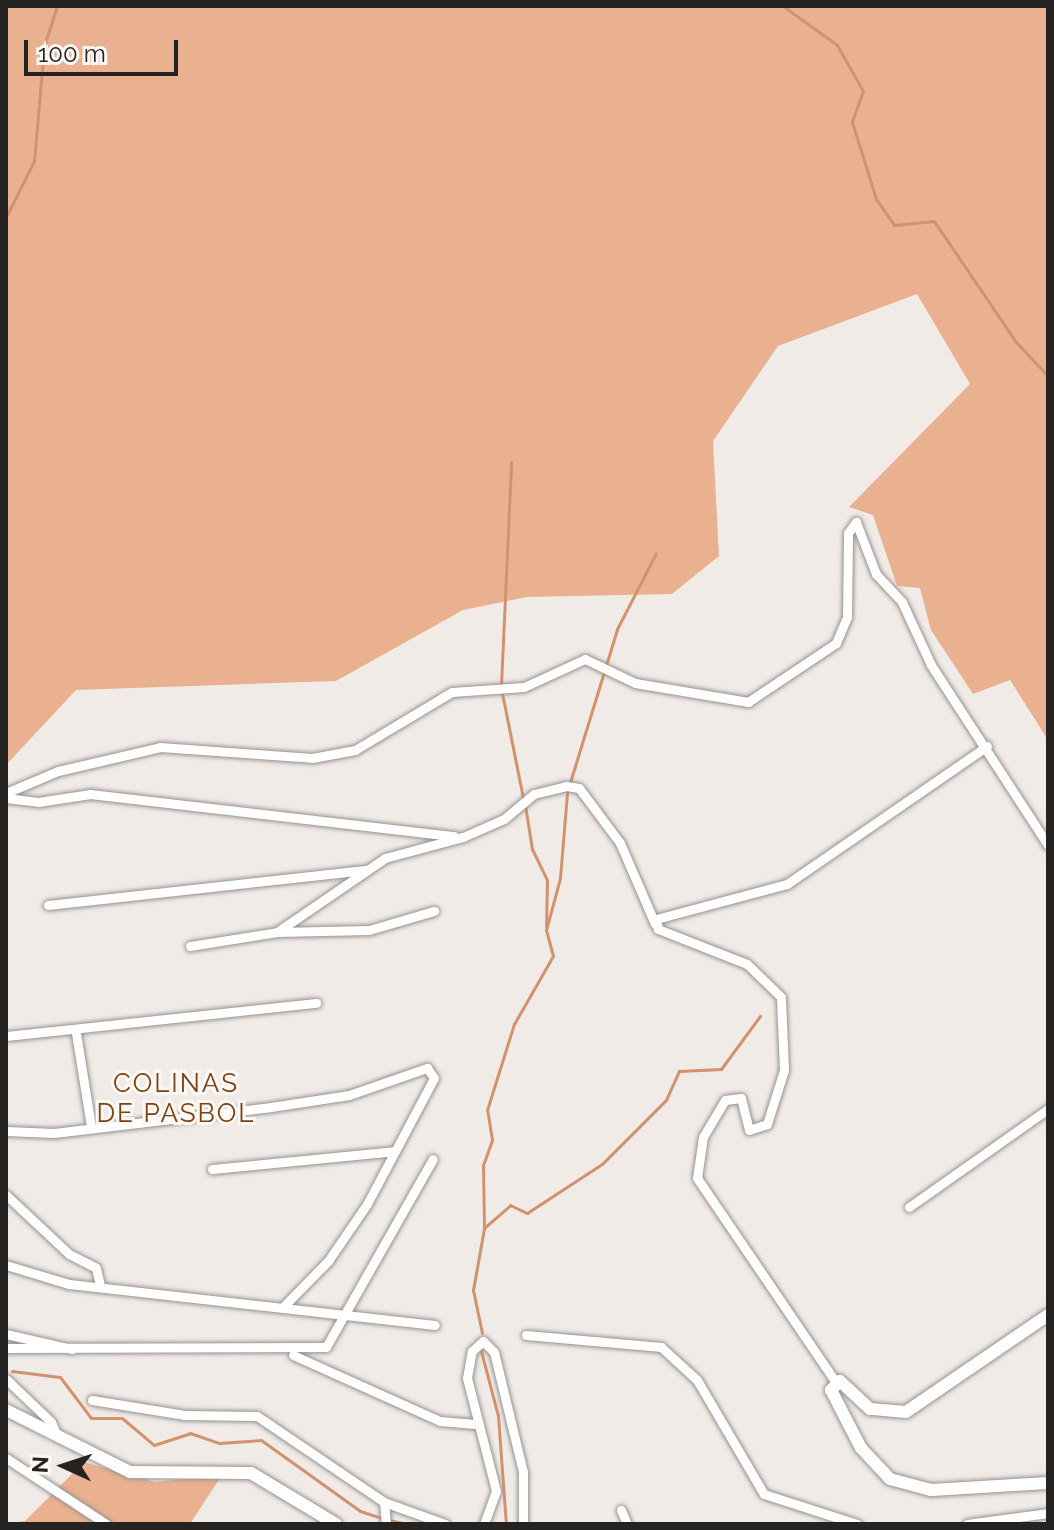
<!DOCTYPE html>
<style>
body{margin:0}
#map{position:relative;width:1054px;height:1530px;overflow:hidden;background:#f1ebe8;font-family:Raleway,sans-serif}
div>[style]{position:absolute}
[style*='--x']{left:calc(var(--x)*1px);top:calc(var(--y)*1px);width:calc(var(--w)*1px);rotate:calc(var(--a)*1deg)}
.green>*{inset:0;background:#eab190}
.stream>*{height:3px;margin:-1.5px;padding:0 1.5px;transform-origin:1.5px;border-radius:1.5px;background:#d2926b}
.roads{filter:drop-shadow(0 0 2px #97928e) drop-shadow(0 0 2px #97928e)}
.street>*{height:9px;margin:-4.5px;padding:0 4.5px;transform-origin:4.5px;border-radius:4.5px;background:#fff}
.secondary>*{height:12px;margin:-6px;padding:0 6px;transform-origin:6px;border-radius:6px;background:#fff}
span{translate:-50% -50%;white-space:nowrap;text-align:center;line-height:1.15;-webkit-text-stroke:6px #fef8f5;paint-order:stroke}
.neighbourhood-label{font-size:26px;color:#7c4015;letter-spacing:2px}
.frame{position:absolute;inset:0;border:8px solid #252322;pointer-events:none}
.north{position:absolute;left:24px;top:1426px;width:80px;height:80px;-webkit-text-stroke:6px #fef8f5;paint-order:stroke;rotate:273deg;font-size:22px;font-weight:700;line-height:32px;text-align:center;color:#252322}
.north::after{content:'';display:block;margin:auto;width:28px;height:36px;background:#252322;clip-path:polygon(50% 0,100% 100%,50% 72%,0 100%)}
.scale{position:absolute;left:24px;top:40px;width:154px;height:36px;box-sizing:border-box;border:4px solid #252322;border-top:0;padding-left:10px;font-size:24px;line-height:28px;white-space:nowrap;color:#252322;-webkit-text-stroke:6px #fef8f5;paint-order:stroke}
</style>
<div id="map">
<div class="green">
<div style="clip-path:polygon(6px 6px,1048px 6px,1048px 740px,1010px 680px,973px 694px,931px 630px,920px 588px,897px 586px,873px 515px,849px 507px,970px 384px,917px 294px,778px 346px,713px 441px,719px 556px,672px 594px,527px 597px,463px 610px,336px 681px,76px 690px,6px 765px)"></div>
<div style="clip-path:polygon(84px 1462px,155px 1482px,222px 1475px,190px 1524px,6px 1524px,25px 1521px)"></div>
</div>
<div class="stream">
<div style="--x:783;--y:6;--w:67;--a:35.8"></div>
<div style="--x:837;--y:45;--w:53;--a:60.5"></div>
<div style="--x:863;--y:91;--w:33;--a:110"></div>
<div style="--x:852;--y:122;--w:81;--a:72.7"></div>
<div style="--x:876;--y:199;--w:32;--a:55"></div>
<div style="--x:894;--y:225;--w:40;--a:-5.7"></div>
<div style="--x:934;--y:221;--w:146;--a:55.9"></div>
<div style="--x:1016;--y:342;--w:47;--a:46.7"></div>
<div style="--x:6;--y:217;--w:63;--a:-63.4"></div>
<div style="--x:34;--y:161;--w:115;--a:-85"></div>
<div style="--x:44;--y:46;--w:42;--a:-72"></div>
<div style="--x:501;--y:685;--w:223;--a:-87.4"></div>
<div style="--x:502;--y:693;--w:107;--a:78.7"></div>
<div style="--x:525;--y:805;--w:45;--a:81"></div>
<div style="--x:532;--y:849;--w:34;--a:64"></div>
<div style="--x:547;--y:880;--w:46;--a:91.2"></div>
<div style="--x:484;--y:1228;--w:35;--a:-41"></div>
<div style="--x:510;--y:1205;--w:19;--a:25"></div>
<div style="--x:527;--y:1213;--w:90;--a:-33.2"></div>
<div style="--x:602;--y:1164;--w:91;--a:-45"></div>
<div style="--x:666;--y:1100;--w:32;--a:-66"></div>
<div style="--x:679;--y:1071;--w:42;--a:-2.7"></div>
<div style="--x:721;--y:1069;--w:66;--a:-53.7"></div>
<div style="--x:482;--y:1333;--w:44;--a:-101.8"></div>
<div style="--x:473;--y:1290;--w:63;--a:-79.9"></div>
<div style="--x:484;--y:1228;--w:63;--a:-90.9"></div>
<div style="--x:483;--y:1165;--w:27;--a:-70"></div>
<div style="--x:492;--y:1140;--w:30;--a:-99"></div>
<div style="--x:487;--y:1110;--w:90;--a:-72.6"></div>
<div style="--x:514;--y:1024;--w:78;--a:-60.2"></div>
<div style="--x:553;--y:956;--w:27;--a:-105"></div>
<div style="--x:546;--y:930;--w:54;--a:-74.9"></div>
<div style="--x:560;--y:878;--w:86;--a:-85.3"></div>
<div style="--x:567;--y:792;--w:170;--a:-72.9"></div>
<div style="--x:617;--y:629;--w:85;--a:-62.8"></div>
<div style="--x:481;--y:1351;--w:67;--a:75.3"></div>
<div style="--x:498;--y:1416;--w:108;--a:85.8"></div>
<div style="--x:12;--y:1371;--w:48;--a:7.1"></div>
<div style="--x:60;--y:1377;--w:51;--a:52.9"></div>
<div style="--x:91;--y:1418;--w:31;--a:0"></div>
<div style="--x:122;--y:1418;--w:42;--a:40.2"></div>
<div style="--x:154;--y:1445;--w:38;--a:-18"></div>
<div style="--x:190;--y:1433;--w:31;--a:19"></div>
<div style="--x:219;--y:1443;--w:42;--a:-4.1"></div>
<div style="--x:261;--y:1440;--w:122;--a:35.6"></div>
<div style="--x:360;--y:1511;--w:23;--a:18"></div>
<div style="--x:389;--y:1520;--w:17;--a:13"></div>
</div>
<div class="roads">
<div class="street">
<div style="--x:6;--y:793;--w:56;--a:-22.9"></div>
<div style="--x:58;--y:771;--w:105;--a:-13.2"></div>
<div style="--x:160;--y:747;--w:152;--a:4.1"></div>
<div style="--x:312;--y:758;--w:44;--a:-10.5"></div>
<div style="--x:355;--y:750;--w:113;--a:-30.9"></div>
<div style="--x:452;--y:692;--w:72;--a:-4"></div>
<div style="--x:524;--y:687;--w:67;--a:-24.7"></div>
<div style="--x:585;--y:659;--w:55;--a:25.6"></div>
<div style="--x:635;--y:683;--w:115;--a:9.5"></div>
<div style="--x:748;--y:702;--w:106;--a:-33.8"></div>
<div style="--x:836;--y:643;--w:28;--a:-67"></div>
<div style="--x:847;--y:617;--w:84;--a:-89.3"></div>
<div style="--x:848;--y:533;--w:14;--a:-54"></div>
<div style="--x:856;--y:522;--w:56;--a:69"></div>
<div style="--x:876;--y:574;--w:38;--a:47"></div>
<div style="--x:902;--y:602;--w:69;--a:65.3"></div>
<div style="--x:931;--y:665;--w:215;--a:57"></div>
<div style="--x:6;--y:798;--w:32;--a:7"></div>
<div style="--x:38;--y:802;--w:53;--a:-8.7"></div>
<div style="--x:90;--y:794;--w:367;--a:6.6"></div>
<div style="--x:48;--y:905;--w:321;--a:-6.3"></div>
<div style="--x:277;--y:932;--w:131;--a:-34.4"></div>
<div style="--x:385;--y:858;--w:81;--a:-15.1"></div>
<div style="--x:463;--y:837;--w:45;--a:-23.7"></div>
<div style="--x:504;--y:819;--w:39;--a:-40"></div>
<div style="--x:534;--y:794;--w:33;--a:-14"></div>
<div style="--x:566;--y:786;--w:13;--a:9"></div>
<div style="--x:579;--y:788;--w:69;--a:53.3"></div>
<div style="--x:620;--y:843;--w:88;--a:66.6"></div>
<div style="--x:190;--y:946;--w:88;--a:-9.1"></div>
<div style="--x:277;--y:932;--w:92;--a:-1.2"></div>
<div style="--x:369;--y:930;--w:68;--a:-16.3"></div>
<div style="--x:76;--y:1033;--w:95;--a:80.9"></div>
<div style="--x:6;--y:1036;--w:312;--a:-6.1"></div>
<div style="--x:6;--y:1131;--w:48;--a:2.4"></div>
<div style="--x:54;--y:1133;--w:219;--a:-6.8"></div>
<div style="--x:271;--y:1107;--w:79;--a:-8.7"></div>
<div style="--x:349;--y:1095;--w:83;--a:-19.1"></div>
<div style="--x:427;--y:1068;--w:12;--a:55"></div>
<div style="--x:434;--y:1078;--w:143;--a:118"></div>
<div style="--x:367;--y:1204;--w:69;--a:124.4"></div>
<div style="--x:328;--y:1261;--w:64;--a:134.4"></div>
<div style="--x:212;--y:1169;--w:183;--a:-5.6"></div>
<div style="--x:6;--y:1195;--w:86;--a:43.1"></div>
<div style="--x:69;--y:1254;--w:30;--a:27"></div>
<div style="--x:96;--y:1268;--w:18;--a:77"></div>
<div style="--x:909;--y:1207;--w:170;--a:-35.2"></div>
<div style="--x:6;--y:1265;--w:66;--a:16.8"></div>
<div style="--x:69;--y:1284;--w:368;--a:6.4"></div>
<div style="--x:6;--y:1334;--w:68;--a:12.8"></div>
<div style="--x:526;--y:1335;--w:136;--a:5.1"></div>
<div style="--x:661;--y:1347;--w:49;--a:42.5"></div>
<div style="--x:697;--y:1380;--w:132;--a:59.6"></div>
<div style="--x:764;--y:1494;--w:98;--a:17.9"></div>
<div style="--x:6;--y:1348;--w:320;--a:-0.2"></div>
<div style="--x:326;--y:1347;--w:216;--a:-60.4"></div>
<div style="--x:293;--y:1355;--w:161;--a:24.2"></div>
<div style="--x:440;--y:1421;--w:38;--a:5"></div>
<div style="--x:6;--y:1379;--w:62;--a:43.7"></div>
<div style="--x:51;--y:1422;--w:17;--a:66"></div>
<div style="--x:835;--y:1381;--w:245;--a:-124.2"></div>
<div style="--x:697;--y:1178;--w:41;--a:-81.7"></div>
<div style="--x:703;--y:1137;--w:43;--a:-59.3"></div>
<div style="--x:725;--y:1100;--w:16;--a:-7"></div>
<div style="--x:741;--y:1098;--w:33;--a:76"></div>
<div style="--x:749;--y:1130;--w:19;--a:-18"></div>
<div style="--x:767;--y:1124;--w:57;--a:-72.5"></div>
<div style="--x:784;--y:1070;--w:73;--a:-92.4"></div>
<div style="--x:781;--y:997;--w:47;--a:-135.9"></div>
<div style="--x:747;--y:964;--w:96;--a:-158.5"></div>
<div style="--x:658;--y:929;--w:10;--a:-101"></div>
<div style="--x:656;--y:919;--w:136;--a:-15"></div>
<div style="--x:787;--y:884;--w:243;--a:-34.6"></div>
<div style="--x:92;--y:1400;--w:94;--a:9.2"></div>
<div style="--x:185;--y:1415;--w:72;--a:0.8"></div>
<div style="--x:257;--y:1416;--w:153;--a:34.1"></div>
<div style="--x:384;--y:1502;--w:65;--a:19.8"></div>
<div style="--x:6;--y:1458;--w:120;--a:33.4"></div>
<div style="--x:384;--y:1502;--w:22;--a:85"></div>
<div style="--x:621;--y:1510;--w:15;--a:67"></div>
<div style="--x:484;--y:1524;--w:35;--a:-70"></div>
<div style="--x:496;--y:1491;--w:117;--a:-104.4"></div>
<div style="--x:467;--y:1378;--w:27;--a:-80"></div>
<div style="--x:472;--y:1351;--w:15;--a:-42"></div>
<div style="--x:483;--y:1341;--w:16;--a:45"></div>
<div style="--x:494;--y:1352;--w:123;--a:76.4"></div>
<div style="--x:523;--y:1472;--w:52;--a:90"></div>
<div style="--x:967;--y:1524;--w:82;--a:-7.7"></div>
</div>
<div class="secondary">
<div style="--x:1048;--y:1315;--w:172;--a:145.7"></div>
<div style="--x:906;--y:1412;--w:36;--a:-175"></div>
<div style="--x:870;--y:1409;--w:41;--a:-137"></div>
<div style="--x:840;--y:1381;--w:13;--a:135"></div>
<div style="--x:831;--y:1390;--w:65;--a:62.7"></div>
<div style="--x:861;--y:1448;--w:42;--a:46.9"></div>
<div style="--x:890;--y:1479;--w:42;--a:15"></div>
<div style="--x:931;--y:1490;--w:117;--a:-3.4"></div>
<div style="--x:6;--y:1410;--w:139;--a:26.6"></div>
<div style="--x:130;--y:1472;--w:121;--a:0.5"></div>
<div style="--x:251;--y:1473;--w:99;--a:31"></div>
</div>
</div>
<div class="neighbourhood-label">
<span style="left:176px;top:1099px">COLINAS<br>DE PASBOL</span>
</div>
<div class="frame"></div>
<div class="north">N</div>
<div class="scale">100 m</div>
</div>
